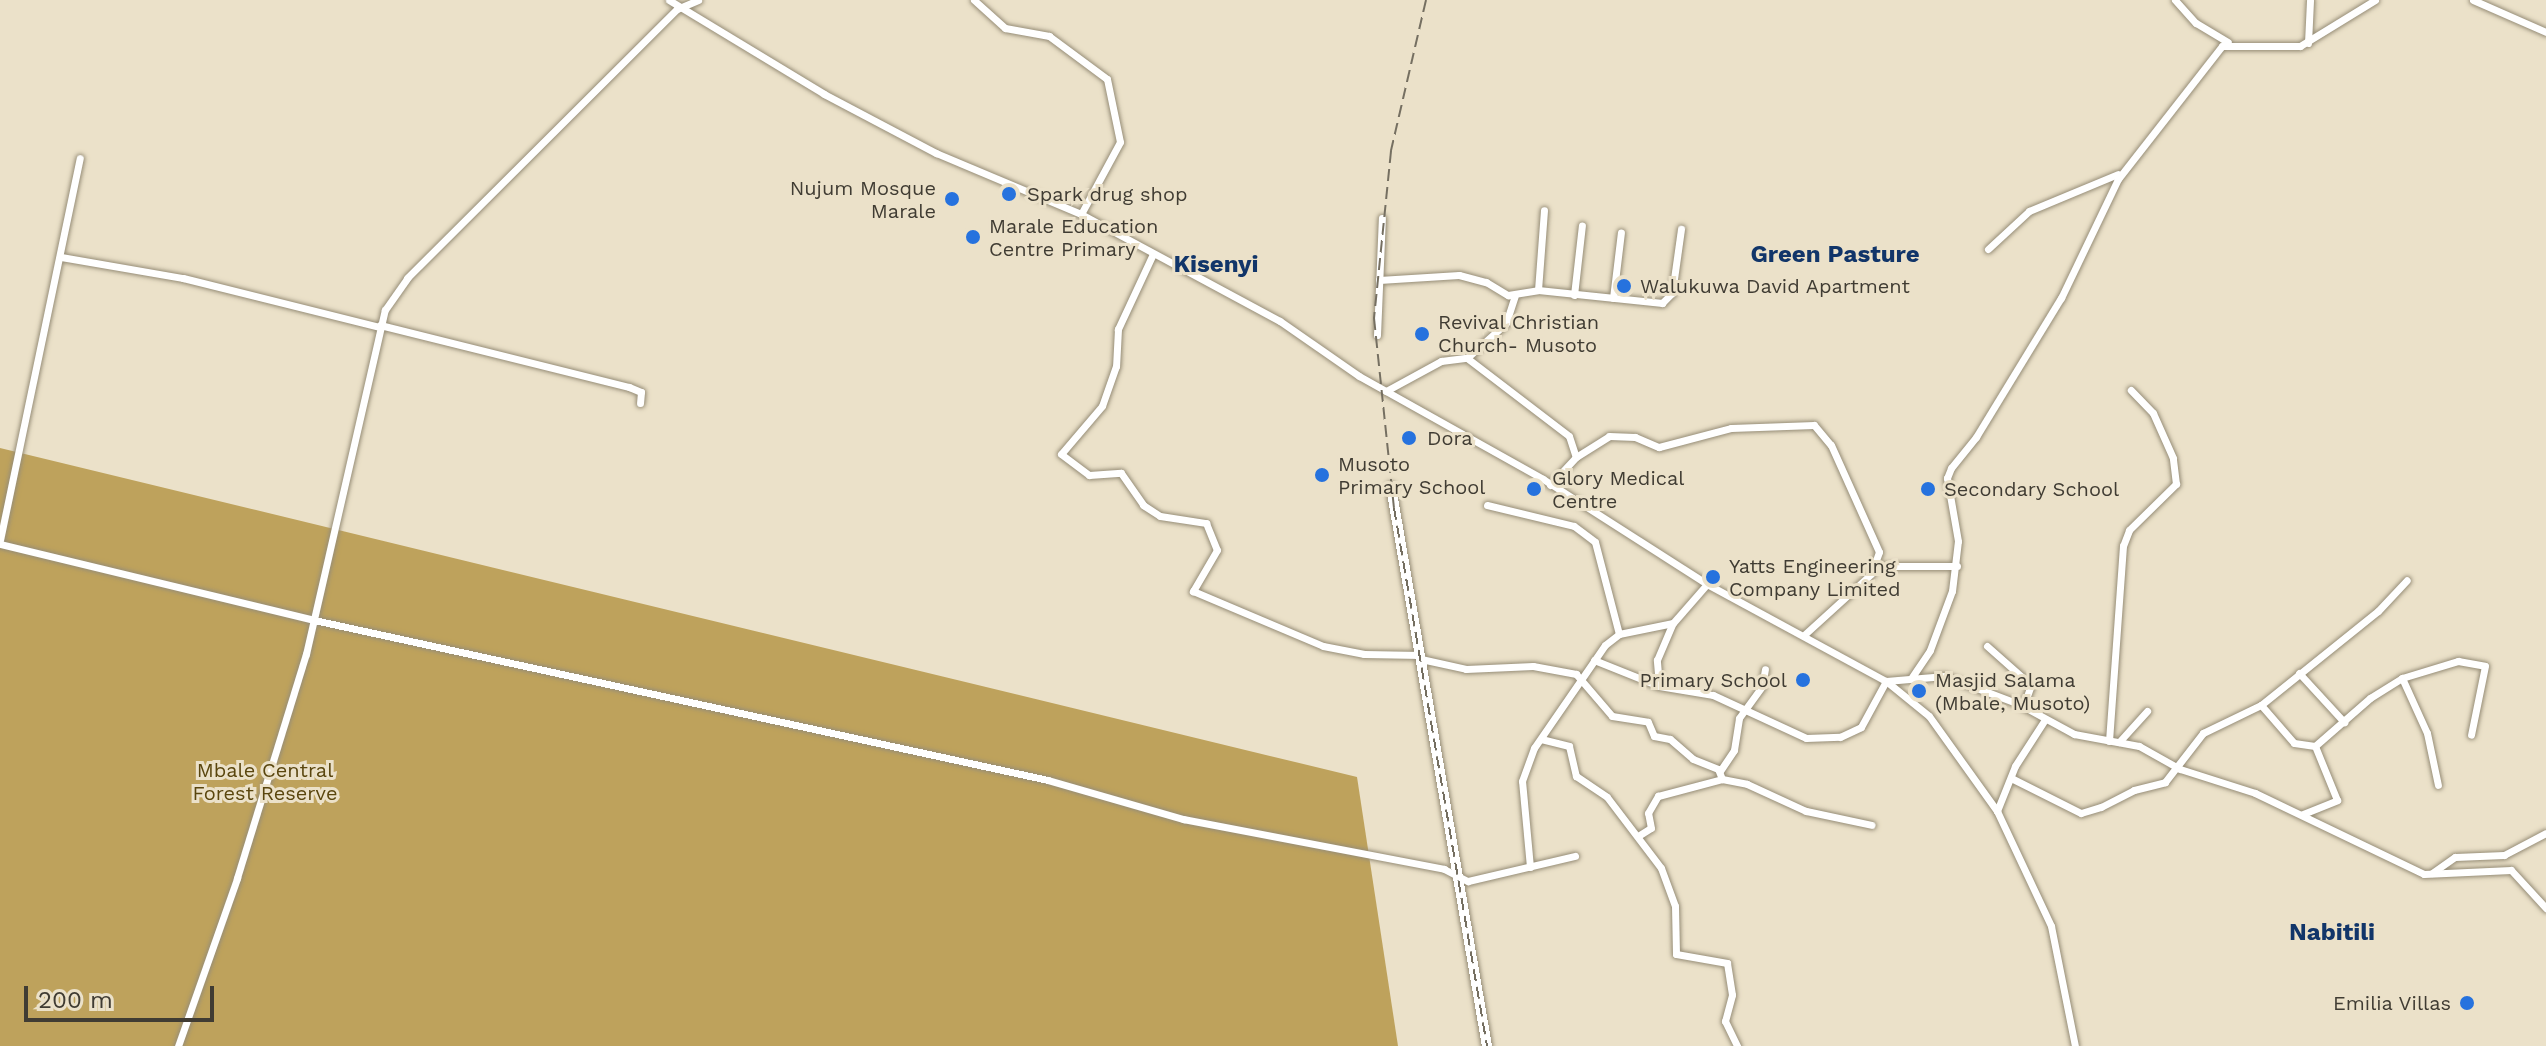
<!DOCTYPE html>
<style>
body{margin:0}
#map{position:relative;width:2546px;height:1046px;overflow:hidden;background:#ebe1c9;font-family:"Work Sans",sans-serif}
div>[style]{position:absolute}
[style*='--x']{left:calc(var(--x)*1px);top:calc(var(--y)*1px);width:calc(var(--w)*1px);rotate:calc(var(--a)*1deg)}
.forest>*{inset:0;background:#bea25c}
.roads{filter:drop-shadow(0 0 2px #968d77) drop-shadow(0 0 2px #968d77)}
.street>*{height:7px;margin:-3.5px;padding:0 3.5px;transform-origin:3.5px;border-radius:3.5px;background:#fff}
.secondary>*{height:10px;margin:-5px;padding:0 5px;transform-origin:5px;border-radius:5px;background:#fff}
.rail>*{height:2px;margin-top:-1px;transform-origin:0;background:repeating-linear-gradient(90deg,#756f61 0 12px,transparent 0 18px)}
.dots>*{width:22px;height:22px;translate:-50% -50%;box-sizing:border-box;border:4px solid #ebe1c9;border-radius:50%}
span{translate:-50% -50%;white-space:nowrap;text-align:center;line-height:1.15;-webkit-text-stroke:6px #ebe1c9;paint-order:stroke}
.poi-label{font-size:20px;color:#403c33}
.right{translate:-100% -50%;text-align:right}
.left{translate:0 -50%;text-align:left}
.park-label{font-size:20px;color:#5a460e}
.quarter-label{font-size:24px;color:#113569;font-weight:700}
.scale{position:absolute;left:24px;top:986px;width:190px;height:36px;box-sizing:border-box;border:4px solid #403c33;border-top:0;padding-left:10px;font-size:24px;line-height:28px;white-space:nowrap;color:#403c33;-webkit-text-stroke:6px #ebe1c9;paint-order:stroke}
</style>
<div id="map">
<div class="forest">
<div style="clip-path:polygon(0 448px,1357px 777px,1398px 1046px,0 1046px)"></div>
</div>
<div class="roads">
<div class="street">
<div style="--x:669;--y:0;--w:181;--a:31.2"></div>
<div style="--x:824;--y:94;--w:127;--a:27.8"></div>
<div style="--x:936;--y:153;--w:157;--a:22.8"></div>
<div style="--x:1081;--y:214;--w:226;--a:28.3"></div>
<div style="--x:1280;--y:321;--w:96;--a:34.8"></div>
<div style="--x:1359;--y:376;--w:211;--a:29.2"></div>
<div style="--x:1543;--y:479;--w:195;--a:32.6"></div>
<div style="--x:1707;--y:584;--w:204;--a:28.5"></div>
<div style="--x:1886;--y:681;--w:55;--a:39.1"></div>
<div style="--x:1929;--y:716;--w:117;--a:54.4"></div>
<div style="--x:1997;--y:811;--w:127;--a:64.8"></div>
<div style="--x:2051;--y:926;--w:122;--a:78.7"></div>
<div style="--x:974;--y:0;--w:42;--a:42.1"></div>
<div style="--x:1005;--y:28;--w:45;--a:10.3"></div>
<div style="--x:1049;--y:36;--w:72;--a:36.6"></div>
<div style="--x:1107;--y:79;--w:64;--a:78.3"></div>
<div style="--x:1120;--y:142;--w:82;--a:118.4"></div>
<div style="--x:2175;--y:0;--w:31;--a:48"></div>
<div style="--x:2196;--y:23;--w:37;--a:31"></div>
<div style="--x:2473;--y:0;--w:80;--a:23.7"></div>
<div style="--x:2308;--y:43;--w:43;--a:-87.3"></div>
<div style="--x:1988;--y:249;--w:56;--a:-42.8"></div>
<div style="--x:2029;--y:211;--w:96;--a:-22.6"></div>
<div style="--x:1152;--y:256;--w:81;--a:115"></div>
<div style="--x:1118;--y:329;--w:37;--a:93"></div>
<div style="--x:1116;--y:366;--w:42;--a:109.3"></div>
<div style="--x:1102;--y:406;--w:63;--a:130.5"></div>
<div style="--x:1061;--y:454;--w:35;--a:37"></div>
<div style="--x:1089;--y:475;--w:32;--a:-4"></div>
<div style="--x:1121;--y:473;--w:39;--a:55"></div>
<div style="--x:1143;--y:505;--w:20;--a:33"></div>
<div style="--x:1160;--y:516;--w:47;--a:8.7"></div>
<div style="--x:1206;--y:523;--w:29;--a:68"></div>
<div style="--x:1217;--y:550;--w:48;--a:120.3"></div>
<div style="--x:1193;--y:591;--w:141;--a:22.9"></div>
<div style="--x:1323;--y:646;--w:42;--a:11"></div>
<div style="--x:1364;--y:654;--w:57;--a:1"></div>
<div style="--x:61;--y:257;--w:124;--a:9.8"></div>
<div style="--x:183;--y:278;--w:202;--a:14"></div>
<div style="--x:1379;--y:280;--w:80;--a:-3.6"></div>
<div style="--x:1459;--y:275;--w:28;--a:15"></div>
<div style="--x:1486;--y:282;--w:26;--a:31"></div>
<div style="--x:1508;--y:295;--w:30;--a:-9"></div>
<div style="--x:1538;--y:290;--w:125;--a:6"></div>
<div style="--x:1662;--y:303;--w:14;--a:-45"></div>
<div style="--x:1672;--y:293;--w:65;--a:-82"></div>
<div style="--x:1538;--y:290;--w:80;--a:-85.7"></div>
<div style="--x:1574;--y:295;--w:70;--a:-83.5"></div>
<div style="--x:1613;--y:298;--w:66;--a:-83.1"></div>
<div style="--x:380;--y:325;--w:257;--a:14"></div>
<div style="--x:629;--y:387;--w:13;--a:23"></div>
<div style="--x:641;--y:392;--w:11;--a:95"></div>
<div style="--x:1377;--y:335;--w:117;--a:-87.6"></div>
<div style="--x:1467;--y:358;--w:52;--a:-41.9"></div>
<div style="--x:1506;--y:323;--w:28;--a:-72"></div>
<div style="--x:1386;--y:391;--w:63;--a:-28.6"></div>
<div style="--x:1441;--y:361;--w:26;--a:-7"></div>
<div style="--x:1467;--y:358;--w:128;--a:37.4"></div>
<div style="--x:1569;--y:436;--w:22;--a:72"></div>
<div style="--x:1550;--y:485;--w:38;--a:-47"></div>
<div style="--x:1576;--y:457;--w:39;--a:-32"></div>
<div style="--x:1609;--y:436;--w:26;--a:2"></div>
<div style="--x:1635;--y:437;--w:26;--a:23"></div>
<div style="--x:1659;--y:447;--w:74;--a:-14.8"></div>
<div style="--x:1731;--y:428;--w:83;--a:-2.1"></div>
<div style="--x:1814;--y:425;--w:26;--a:50"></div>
<div style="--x:1831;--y:445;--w:117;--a:65.8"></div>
<div style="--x:1879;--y:552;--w:23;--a:110"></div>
<div style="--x:1871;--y:574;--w:91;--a:137.7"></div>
<div style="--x:1487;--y:505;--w:89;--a:13.6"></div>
<div style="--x:1574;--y:526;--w:26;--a:37"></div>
<div style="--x:1595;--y:542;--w:95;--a:75.4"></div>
<div style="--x:0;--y:540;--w:390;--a:-78.2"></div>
<div style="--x:0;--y:544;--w:323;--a:13.6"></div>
<div style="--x:314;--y:620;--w:751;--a:12.3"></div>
<div style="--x:1048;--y:780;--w:141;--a:16.1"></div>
<div style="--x:1183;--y:819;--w:266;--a:10.8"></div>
<div style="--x:1444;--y:869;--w:27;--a:27"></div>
<div style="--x:1468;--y:881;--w:110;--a:-13.2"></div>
<div style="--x:1876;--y:566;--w:81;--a:0"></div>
<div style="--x:1987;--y:646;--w:59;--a:41.6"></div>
<div style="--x:2031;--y:685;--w:23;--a:110"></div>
<div style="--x:1421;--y:659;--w:46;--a:12.5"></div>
<div style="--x:1466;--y:669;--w:67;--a:-2.6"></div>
<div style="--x:1533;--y:666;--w:44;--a:10.5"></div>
<div style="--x:1576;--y:674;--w:55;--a:49.4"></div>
<div style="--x:1612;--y:716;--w:36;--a:9"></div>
<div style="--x:1648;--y:722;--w:15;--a:67"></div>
<div style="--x:1654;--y:736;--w:16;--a:11"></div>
<div style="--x:1670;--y:739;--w:30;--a:41"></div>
<div style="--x:1693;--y:759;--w:27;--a:22"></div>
<div style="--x:1718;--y:769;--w:11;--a:68"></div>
<div style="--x:1594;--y:660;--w:70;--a:21.8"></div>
<div style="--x:1659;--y:686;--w:55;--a:9.5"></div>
<div style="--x:1713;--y:695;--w:102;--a:24.8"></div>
<div style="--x:1806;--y:738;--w:34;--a:-2"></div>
<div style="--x:1840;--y:737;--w:23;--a:-25"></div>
<div style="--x:1861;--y:727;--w:52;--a:-61.5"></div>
<div style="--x:1886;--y:681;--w:59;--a:-4.8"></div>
<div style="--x:1945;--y:676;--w:79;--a:20.7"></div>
<div style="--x:2019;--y:704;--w:63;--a:28.6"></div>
<div style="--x:2074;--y:734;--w:66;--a:10.5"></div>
<div style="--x:2139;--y:746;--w:47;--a:29.3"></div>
<div style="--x:2180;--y:769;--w:79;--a:17.7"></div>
<div style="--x:2255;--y:793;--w:187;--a:25.6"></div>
<div style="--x:2424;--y:874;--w:87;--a:-2.6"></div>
<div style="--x:2511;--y:870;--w:52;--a:47.4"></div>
<div style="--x:2299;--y:673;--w:67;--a:47.4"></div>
<div style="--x:1912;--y:677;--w:32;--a:-56"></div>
<div style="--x:1930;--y:650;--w:63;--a:-69.6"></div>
<div style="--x:1952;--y:591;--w:50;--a:-83.2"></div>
<div style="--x:1958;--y:541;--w:64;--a:-99.9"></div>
<div style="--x:1947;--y:478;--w:11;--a:-68"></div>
<div style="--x:1951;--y:468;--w:40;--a:-51"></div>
<div style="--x:1976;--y:437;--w:163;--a:-58.6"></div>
<div style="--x:2061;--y:298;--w:132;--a:-64.4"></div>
<div style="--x:2118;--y:179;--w:169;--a:-52"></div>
<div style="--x:2222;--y:46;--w:78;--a:0"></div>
<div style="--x:2300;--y:46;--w:88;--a:-31.5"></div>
<div style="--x:2402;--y:678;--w:60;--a:65.6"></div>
<div style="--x:2427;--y:733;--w:53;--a:78.1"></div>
<div style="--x:1659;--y:685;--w:25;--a:-95"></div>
<div style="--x:1657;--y:660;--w:38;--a:-67"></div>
<div style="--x:2261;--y:705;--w:150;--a:-38.8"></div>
<div style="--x:2378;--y:611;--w:42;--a:-46.9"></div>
<div style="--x:1541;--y:739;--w:29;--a:14"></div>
<div style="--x:1569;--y:746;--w:31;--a:77"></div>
<div style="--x:1576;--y:776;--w:37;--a:34"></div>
<div style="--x:1607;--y:797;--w:89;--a:52.7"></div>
<div style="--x:1661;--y:868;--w:40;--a:69.8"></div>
<div style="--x:1675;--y:906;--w:48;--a:88.8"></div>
<div style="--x:1676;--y:954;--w:52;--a:10"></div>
<div style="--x:1727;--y:963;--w:32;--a:81"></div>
<div style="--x:1732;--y:995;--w:27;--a:105"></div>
<div style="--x:1725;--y:1021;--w:28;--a:64"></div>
<div style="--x:2109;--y:741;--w:196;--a:-85.9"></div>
<div style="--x:2123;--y:546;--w:17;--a:-69"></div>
<div style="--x:2129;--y:530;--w:66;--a:-44.4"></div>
<div style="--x:2176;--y:484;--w:26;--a:-97"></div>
<div style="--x:2173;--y:458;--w:49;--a:-114"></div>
<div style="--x:2153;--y:413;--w:32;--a:-134"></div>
<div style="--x:2119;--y:742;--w:42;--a:-47.9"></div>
<div style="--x:1720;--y:771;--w:25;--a:-56"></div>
<div style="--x:1734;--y:750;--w:32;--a:-81"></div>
<div style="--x:1739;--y:718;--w:39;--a:-54"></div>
<div style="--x:1762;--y:686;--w:17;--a:-80"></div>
<div style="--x:2013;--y:779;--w:76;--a:26.6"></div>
<div style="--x:2081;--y:813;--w:21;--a:-17"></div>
<div style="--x:2101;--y:807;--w:37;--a:-27"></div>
<div style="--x:2134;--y:790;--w:32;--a:-14"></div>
<div style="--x:2165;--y:782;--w:62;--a:-52.2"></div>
<div style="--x:2203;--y:733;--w:64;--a:-25.8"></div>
<div style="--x:2261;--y:705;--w:50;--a:49"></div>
<div style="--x:2294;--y:743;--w:21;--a:8"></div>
<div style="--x:1997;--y:811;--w:48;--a:-68.2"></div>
<div style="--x:2015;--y:766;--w:54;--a:-57.2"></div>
<div style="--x:2303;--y:814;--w:37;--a:-22"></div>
<div style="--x:2337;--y:800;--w:58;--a:-112.2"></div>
<div style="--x:2315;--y:746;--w:73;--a:-41.1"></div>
<div style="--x:2370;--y:698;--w:38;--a:-32"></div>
<div style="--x:2402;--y:678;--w:59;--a:-16.9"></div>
<div style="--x:2458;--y:661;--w:27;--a:10"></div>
<div style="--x:2485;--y:666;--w:70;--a:101.5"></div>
<div style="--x:1638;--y:836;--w:15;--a:-32"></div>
<div style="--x:1651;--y:828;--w:15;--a:-101"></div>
<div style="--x:1648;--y:813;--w:20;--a:-60"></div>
<div style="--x:1658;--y:796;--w:66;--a:-14.9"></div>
<div style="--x:1722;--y:779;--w:25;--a:11"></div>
<div style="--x:1747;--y:784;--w:65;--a:24.6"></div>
<div style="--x:1806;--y:811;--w:67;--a:12"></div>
<div style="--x:1530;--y:867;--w:86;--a:-95.3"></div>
<div style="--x:1522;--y:781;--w:35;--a:-70"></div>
<div style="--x:1534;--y:748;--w:125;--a:-55.4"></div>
<div style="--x:1605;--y:645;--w:18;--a:-38"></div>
<div style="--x:1619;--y:634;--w:55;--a:-11.5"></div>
<div style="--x:1673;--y:623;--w:52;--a:-48.9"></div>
<div style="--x:2432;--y:873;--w:28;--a:-35"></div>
<div style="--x:2455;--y:857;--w:49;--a:-2.3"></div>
<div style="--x:2504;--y:855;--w:47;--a:-27.6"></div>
<div style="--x:178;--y:1046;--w:178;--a:-70.6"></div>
<div style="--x:237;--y:878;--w:234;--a:-72.9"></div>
<div style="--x:306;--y:654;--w:353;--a:-77.1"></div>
<div style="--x:385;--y:310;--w:39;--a:-55"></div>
<div style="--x:407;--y:278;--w:381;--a:-44.9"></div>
<div style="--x:677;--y:9;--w:23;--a:-23"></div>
</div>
<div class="secondary">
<div style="--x:1391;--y:487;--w:567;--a:80.26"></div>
</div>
</div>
<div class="rail">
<div style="--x:1426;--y:0;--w:155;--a:103.1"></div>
<div style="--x:1391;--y:151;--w:168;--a:95.8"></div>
<div style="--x:1374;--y:318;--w:191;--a:84"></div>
<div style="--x:1394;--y:508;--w:546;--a:80.19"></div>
</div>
<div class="dots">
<div style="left:1009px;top:194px;background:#2672de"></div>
<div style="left:952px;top:199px;background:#2672de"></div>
<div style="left:973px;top:237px;background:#2672de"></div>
<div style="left:1624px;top:286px;background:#2672de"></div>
<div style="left:1422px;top:334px;background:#2672de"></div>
<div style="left:1409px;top:438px;background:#2672de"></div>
<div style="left:1322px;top:475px;background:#2672de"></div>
<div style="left:1534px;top:489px;background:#2672de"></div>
<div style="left:1928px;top:489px;background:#2672de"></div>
<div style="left:1713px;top:577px;background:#2672de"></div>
<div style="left:1803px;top:680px;background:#2672de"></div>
<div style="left:1919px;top:691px;background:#2672de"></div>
<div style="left:2467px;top:1003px;background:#2672de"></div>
</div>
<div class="poi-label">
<span class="right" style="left:936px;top:200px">Nujum Mosque<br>Marale</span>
<span class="left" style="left:1027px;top:194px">Spark drug shop</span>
<span class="left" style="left:989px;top:238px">Marale Education<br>Centre Primary</span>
<span class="left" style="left:1640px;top:286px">Walukuwa David Apartment</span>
<span class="left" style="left:1438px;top:334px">Revival Christian<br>Church- Musoto</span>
<span class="left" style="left:1427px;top:438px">Dora</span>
<span class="left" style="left:1338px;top:476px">Musoto<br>Primary School</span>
<span class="left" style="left:1552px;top:490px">Glory Medical<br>Centre</span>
<span class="left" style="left:1944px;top:489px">Secondary School</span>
<span class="left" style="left:1729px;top:578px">Yatts Engineering<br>Company Limited</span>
<span class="right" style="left:1787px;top:680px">Primary School</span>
<span class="left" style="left:1935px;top:692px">Masjid Salama<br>(Mbale, Musoto)</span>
<span class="right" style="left:2451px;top:1003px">Emilia Villas</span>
</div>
<div class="park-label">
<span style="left:265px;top:782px">Mbale Central<br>Forest Reserve</span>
</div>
<div class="quarter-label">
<span style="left:1835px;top:255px">Green Pasture</span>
<span style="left:1216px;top:265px">Kisenyi</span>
<span style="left:2332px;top:933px">Nabitili</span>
</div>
<div class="scale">200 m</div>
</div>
